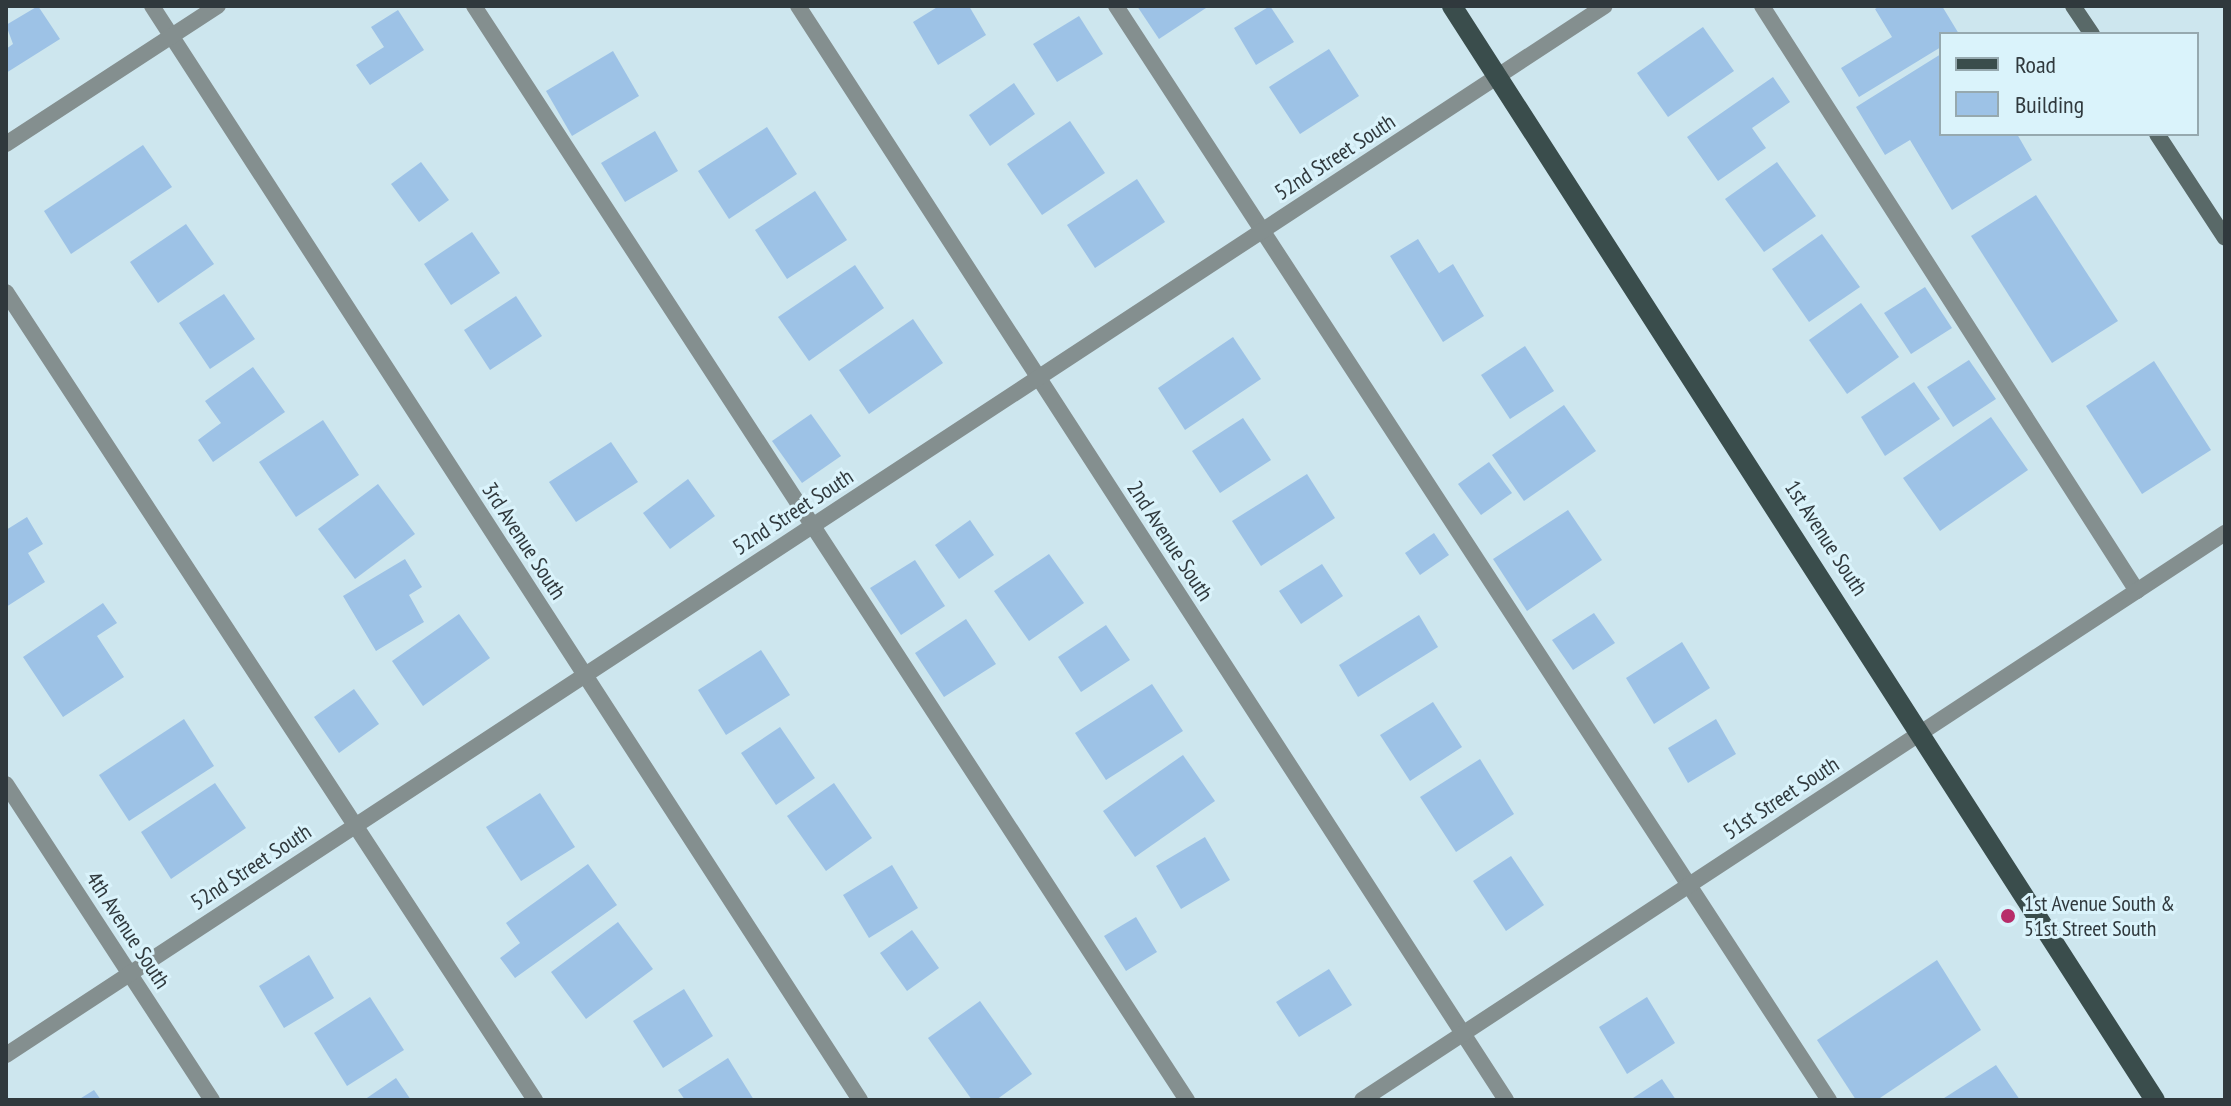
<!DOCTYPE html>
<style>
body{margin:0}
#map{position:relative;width:2231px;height:1106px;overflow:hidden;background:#cde6ee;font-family:"PT Sans Narrow",sans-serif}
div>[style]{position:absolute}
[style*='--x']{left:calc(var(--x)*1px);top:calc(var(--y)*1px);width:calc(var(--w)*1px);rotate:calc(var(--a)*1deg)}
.building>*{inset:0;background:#9dc2e6}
.service>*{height:16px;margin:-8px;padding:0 8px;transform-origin:8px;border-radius:8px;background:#848f8f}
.minor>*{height:16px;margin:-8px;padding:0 8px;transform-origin:8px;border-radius:8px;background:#848f8f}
.secondary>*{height:16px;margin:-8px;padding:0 8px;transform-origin:8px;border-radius:8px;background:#596968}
.primary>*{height:20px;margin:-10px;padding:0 10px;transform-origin:10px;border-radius:10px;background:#3a4d4c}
.dots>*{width:22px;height:22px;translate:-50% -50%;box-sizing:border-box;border:4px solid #daf3fb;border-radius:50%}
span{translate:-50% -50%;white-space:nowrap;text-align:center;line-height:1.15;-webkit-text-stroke:6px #daf3fb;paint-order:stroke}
.street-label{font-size:22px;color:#30393d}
.poi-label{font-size:22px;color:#30393d}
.left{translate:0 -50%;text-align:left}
.frame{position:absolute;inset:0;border:8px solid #30393d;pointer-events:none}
.legend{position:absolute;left:1939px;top:32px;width:260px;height:104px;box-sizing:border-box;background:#daf3fb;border:2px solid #96a9af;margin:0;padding:10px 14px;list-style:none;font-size:24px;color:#30393d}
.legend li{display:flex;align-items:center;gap:16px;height:40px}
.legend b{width:40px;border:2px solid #96a9af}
</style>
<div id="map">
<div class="building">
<div style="clip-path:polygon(38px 6px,60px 39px,6px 73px,6px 49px,13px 44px,6px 25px)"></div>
<div style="clip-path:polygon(939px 6px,969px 6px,986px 35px,938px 65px,913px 22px)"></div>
<div style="clip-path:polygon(1137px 6px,1209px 6px,1159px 39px)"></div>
<div style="clip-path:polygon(1270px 6px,1294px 42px,1256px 65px,1234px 28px)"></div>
<div style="clip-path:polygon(1880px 6px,1942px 6px,1959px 34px,1941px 34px,1941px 47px,1859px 97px,1841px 68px,1892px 37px,1875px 9px)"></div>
<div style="clip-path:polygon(398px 10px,424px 50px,370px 85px,356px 65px,384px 47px,371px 27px)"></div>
<div style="clip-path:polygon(1079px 16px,1103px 54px,1057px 82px,1033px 44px)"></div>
<div style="clip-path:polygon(1703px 27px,1734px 71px,1668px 117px,1637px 73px)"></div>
<div style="clip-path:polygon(1329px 49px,1359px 96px,1300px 134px,1269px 87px)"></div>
<div style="clip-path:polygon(613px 51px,639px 96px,572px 136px,546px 91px)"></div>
<div style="clip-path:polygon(1941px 54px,1941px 134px,2017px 134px,2032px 160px,1952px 210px,1910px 140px,1885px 155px,1856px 107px)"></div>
<div style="clip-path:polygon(1773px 77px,1790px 102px,1752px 128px,1766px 148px,1718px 181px,1687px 137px)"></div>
<div style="clip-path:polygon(1014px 83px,1035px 114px,990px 146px,969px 115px)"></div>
<div style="clip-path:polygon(1070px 121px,1105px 173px,1042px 215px,1007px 164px)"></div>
<div style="clip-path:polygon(767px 127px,797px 174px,729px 219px,698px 171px)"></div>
<div style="clip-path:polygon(655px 131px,678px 171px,625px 202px,601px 163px)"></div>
<div style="clip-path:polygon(143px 145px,172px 187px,71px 254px,44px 211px)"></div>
<div style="clip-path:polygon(421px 162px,449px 200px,419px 222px,391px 184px)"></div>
<div style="clip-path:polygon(1777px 162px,1816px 216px,1764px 252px,1725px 199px)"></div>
<div style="clip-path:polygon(1137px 179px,1165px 222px,1095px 268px,1067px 225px)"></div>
<div style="clip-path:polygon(815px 191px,847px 240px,787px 279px,755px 230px)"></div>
<div style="clip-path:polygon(2036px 195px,2118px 321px,2052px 363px,1971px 236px)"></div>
<div style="clip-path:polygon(186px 224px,214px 264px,158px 303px,130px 262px)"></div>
<div style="clip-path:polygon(472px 232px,500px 273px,451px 305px,424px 264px)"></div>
<div style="clip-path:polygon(1822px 234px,1860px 287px,1809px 322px,1772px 269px)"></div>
<div style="clip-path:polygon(1418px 239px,1439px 273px,1453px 264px,1484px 316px,1443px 342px,1390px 256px)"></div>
<div style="clip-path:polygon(855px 265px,884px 308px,809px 361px,778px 317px)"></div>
<div style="clip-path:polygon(1925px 287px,1952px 328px,1911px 354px,1884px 313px)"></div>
<div style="clip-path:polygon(224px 294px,255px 339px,210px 369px,179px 323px)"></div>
<div style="clip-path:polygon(516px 296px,542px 336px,490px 370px,464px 330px)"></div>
<div style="clip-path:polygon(1861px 303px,1899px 357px,1847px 394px,1809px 340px)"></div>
<div style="clip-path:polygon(913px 319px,943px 363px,869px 414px,839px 370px)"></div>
<div style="clip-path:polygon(1233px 337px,1261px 379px,1185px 430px,1158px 388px)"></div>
<div style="clip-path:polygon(1525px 346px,1554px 391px,1510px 419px,1481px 375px)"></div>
<div style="clip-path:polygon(1969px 360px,1996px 399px,1953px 427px,1927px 387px)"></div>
<div style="clip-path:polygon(2154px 361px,2211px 450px,2142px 494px,2086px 406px)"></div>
<div style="clip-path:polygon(253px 367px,285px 412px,213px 462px,198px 440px,221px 423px,205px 401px)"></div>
<div style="clip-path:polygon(1914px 382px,1940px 419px,1885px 456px,1861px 417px)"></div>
<div style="clip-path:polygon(1564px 405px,1596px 451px,1524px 501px,1492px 455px)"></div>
<div style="clip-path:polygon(811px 414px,841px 456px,802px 483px,772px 441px)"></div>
<div style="clip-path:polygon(1991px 417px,2028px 470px,1940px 531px,1903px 478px)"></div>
<div style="clip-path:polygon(1243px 418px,1271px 460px,1220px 493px,1192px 451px)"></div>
<div style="clip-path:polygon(323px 420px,359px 475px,296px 517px,259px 462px)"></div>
<div style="clip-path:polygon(611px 442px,638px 482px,576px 522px,549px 482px)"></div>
<div style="clip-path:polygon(1489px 462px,1512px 493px,1481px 515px,1458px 484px)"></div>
<div style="clip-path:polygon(1307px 474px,1335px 518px,1261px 566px,1232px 521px)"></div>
<div style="clip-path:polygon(688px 479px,715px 516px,670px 549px,643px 513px)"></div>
<div style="clip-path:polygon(378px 484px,415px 534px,355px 579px,318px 529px)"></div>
<div style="clip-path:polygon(1568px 510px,1602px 560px,1527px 611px,1493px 559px)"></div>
<div style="clip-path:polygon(27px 517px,43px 544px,28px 553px,45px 582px,6px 607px,6px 530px)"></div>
<div style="clip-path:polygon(970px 520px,994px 555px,959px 579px,935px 545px)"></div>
<div style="clip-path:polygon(1434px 533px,1449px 555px,1420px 575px,1405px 553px)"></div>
<div style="clip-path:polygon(1049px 554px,1084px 603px,1029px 641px,994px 591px)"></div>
<div style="clip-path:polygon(405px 559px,422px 587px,409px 595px,424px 622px,376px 651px,343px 596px)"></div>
<div style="clip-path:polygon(915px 560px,945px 606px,901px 635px,870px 588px)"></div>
<div style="clip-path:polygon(1322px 564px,1343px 596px,1301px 624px,1279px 591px)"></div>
<div style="clip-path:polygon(103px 603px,117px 623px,97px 636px,124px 677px,63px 717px,23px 657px)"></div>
<div style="clip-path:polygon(1594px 613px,1615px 643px,1573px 670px,1552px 640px)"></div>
<div style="clip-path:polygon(459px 614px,490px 658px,423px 706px,392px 661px)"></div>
<div style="clip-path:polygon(1419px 615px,1438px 647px,1358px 697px,1339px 665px)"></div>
<div style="clip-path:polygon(966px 619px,996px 664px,944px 697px,915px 653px)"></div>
<div style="clip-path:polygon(1106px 625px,1130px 660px,1081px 692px,1058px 657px)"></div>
<div style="clip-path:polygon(1682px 642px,1710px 688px,1654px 724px,1626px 678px)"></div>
<div style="clip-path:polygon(761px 650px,790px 695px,726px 735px,698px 690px)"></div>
<div style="clip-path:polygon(1152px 684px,1183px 731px,1106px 780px,1075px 733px)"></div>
<div style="clip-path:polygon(354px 689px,379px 724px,339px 753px,314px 717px)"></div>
<div style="clip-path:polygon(1433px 702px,1462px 747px,1410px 781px,1380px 735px)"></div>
<div style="clip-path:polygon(184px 719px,214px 766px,129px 821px,99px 775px)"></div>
<div style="clip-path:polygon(1716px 719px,1736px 754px,1688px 783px,1668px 748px)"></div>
<div style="clip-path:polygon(780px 727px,815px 778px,776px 805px,741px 753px)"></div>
<div style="clip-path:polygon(1183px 755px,1215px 801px,1135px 857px,1103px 811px)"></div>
<div style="clip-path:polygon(1480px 759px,1514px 814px,1456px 852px,1420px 797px)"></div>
<div style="clip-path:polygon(215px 783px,246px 828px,171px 879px,141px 832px)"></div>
<div style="clip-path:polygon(834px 783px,872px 838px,826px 871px,787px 816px)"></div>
<div style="clip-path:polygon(540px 793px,575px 847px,521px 881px,486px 827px)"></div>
<div style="clip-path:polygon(1205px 837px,1230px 880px,1181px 909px,1156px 866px)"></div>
<div style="clip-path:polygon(1511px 856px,1544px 905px,1506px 931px,1473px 881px)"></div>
<div style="clip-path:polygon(588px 864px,617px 905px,515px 978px,500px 958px,520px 943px,506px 923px)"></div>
<div style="clip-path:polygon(892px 865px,918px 908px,869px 938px,843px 895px)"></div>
<div style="clip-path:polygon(1136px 917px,1157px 952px,1126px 971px,1104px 936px)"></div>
<div style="clip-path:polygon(618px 922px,653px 969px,586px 1019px,551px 972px)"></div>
<div style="clip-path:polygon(912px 930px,939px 968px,907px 991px,880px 953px)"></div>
<div style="clip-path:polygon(309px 955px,334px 998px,284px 1028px,259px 986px)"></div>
<div style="clip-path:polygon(1937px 960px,1981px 1030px,1877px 1100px,1856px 1100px,1817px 1040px)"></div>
<div style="clip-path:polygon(1329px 969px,1352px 1005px,1299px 1037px,1276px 1002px)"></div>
<div style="clip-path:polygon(684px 989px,713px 1036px,663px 1068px,633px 1021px)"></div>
<div style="clip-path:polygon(370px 997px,404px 1050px,347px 1086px,314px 1033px)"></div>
<div style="clip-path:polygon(1647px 997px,1675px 1043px,1627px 1074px,1599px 1027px)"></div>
<div style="clip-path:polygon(980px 1001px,1032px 1074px,996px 1100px,972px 1100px,928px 1038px)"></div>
<div style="clip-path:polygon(728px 1058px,754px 1100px,685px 1100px,678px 1090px)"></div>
<div style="clip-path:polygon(1996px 1065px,2020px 1100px,1941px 1100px)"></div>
<div style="clip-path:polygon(396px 1078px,411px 1100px,364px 1100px)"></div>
<div style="clip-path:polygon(1662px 1079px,1676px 1100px,1630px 1100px)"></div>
<div style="clip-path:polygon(94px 1090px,101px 1100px,78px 1100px)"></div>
</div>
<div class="service">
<div style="--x:474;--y:6;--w:1306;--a:56.91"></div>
<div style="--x:1116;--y:6;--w:1306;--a:56.91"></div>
<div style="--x:1762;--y:6;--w:695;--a:57.34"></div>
<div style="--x:6;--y:292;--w:966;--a:56.79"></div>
</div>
<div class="minor">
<div style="--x:152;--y:6;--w:1303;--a:57.09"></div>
<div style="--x:798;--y:6;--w:1303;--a:57.09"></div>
<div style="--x:6;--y:144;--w:253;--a:-33.1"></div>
<div style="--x:6;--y:784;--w:377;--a:56.9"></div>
<div style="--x:6;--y:1055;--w:1912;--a:-33.27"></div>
<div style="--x:1362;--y:1100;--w:1033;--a:-33.31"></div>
</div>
<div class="secondary">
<div style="--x:2073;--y:6;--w:34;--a:56"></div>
<div style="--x:2157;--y:134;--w:124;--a:56.8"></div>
</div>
<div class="primary">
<div style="--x:1452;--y:6;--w:1300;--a:57.28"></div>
</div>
<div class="dots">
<div style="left:2008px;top:916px;background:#b72d6a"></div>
</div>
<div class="street-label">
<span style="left:1335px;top:157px;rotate:-33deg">52nd Street South</span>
<span style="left:793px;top:512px;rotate:-33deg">52nd Street South</span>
<span style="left:1826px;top:538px;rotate:57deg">1st Avenue South</span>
<span style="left:524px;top:541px;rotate:57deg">3rd Avenue South</span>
<span style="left:1170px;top:541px;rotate:57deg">2nd Avenue South</span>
<span style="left:1781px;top:798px;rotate:-33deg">51st Street South</span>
<span style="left:251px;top:867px;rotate:-33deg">52nd Street South</span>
<span style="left:128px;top:930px;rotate:57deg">4th Avenue South</span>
</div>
<div class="poi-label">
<span class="left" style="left:2024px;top:916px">1st Avenue South &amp;<br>51st Street South</span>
</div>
<div class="frame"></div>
<ul class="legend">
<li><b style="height:10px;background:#3a4d4c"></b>Road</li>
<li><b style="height:22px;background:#9dc2e6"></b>Building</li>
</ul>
</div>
